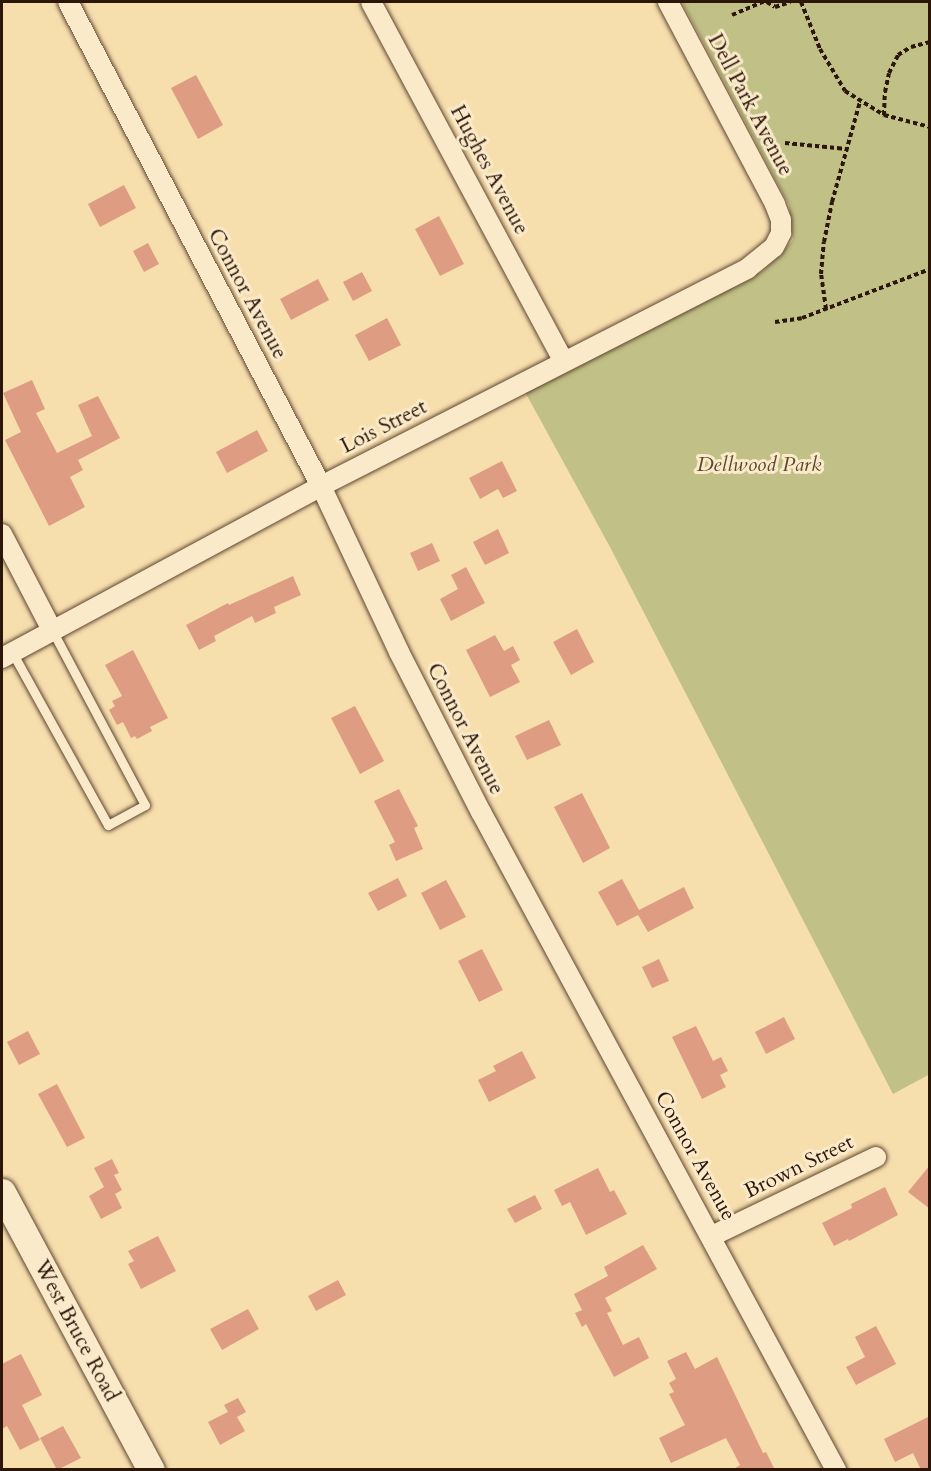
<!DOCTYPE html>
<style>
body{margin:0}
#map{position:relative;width:931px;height:1471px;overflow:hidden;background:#f7dead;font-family:Cardo,serif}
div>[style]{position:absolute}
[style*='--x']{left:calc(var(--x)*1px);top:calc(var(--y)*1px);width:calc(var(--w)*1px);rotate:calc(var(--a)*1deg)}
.green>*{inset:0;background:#c1c086}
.building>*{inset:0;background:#de9d83}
.path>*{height:4px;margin-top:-2px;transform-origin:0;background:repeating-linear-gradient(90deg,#2c1509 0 4.5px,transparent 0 7.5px)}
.roads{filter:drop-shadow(0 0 2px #5f4732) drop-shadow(0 0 2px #5f4732)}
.lane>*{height:9px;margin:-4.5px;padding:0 4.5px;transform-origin:4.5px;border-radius:4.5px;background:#faeaca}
.street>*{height:20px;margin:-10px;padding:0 10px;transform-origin:10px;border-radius:10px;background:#faeaca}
.secondary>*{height:27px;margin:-13.5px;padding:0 13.5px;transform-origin:13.5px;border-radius:13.5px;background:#faeaca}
span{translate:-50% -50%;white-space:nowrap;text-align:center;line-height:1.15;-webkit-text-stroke:6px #faeaca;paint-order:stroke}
.street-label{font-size:21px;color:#2c1509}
.park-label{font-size:21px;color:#59482e;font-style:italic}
.frame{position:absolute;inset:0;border:3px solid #2c1509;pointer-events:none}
</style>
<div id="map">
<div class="green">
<div style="clip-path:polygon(682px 2px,929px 2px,930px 1074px,893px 1094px,610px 547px,525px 392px,763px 271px,793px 240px,789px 205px)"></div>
</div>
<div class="building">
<div style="clip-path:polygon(196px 75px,223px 125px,198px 139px,171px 88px)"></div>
<div style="clip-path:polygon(124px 185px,136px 208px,100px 227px,88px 204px)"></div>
<div style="clip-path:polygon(439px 216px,464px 264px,440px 276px,415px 229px)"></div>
<div style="clip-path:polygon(148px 243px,159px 264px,144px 272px,133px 251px)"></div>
<div style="clip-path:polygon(362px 272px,372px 291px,353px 301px,343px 282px)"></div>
<div style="clip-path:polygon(318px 279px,329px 300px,291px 320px,280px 299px)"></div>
<div style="clip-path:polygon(387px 318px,401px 345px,369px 361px,355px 335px)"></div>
<div style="clip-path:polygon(32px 380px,45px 409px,36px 413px,57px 453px,92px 436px,78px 405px,98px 396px,120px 438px,78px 460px,83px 470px,70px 477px,85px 507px,49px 526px,5px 440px,21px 432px,3px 393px)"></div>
<div style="clip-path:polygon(257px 430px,268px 451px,227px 473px,216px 452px)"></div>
<div style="clip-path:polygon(502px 461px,517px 491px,503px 498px,498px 489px,480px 499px,469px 478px)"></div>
<div style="clip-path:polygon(498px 529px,509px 553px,485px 565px,473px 542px)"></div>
<div style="clip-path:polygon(432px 543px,440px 561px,418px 571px,410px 553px)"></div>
<div style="clip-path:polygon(466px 567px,485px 603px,451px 621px,440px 599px,458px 589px,451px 575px)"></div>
<div style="clip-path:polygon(293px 576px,301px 595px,274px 607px,276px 613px,255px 623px,252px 616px,214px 636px,216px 641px,199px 650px,186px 625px,228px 603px,229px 605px)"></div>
<div style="clip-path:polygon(577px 629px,594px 662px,571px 675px,553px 642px)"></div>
<div style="clip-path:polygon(495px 635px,504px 651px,513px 646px,520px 660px,511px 665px,520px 682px,490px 697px,466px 650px)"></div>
<div style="clip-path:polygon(133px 650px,168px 718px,150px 727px,152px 731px,137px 739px,135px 736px,131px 738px,123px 722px,117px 725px,109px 710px,115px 706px,112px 701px,122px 696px,105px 665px)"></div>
<div style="clip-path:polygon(355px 706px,384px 761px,360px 774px,331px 718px)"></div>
<div style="clip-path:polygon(549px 720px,561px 745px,527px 760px,515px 736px)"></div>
<div style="clip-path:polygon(399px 789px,418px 826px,414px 828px,423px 849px,396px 861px,389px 845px,395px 842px,374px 801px)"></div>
<div style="clip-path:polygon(582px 793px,610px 848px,583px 863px,554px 807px)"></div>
<div style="clip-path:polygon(398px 878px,407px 896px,378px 911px,368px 893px)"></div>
<div style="clip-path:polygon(622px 879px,639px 910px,684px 887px,694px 908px,648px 932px,638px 915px,617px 926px,598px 892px)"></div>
<div style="clip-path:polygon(446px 880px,466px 917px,440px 930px,421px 893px)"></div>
<div style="clip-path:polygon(482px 949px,503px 990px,479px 1002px,458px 961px)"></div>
<div style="clip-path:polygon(659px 959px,669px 981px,652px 988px,642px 967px)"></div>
<div style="clip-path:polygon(784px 1017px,795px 1039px,766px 1054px,755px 1032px)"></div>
<div style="clip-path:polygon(696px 1026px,713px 1061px,721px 1057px,728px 1071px,720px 1075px,726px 1087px,702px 1099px,672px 1037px)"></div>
<div style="clip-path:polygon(28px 1031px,40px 1054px,19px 1065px,7px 1042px)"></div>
<div style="clip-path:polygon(522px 1051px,536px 1078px,489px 1102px,478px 1080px,496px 1071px,493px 1066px)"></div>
<div style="clip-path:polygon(57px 1084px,85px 1138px,67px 1147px,38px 1094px)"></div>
<div style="clip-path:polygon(112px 1159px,119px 1173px,114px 1175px,122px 1190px,115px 1194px,122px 1208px,101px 1219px,89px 1196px,104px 1187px,94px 1168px)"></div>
<div style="clip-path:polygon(930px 1165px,930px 1209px,908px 1192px)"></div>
<div style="clip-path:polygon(598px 1168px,610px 1192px,614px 1190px,627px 1214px,586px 1235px,570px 1202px,562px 1206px,554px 1190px)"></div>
<div style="clip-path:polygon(885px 1187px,898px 1215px,849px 1241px,848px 1239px,834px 1246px,822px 1223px,852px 1208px,851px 1204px)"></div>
<div style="clip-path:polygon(535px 1195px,542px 1209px,515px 1223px,507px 1209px)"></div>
<div style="clip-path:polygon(158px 1236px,176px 1271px,141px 1289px,128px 1264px,134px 1261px,128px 1251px)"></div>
<div style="clip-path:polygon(643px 1245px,657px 1269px,605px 1298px,612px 1311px,607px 1313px,623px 1345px,639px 1337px,649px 1358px,614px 1377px,586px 1324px,582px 1327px,575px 1313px,582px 1310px,574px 1294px,608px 1276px,604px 1267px)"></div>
<div style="clip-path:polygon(338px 1280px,346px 1295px,316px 1311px,308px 1296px)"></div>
<div style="clip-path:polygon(248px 1309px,259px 1329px,222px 1350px,210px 1329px)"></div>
<div style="clip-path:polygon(876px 1326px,896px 1364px,856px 1385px,846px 1367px,865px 1357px,855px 1337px)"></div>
<div style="clip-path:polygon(686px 1352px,695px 1369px,717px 1357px,763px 1453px,766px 1452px,775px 1470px,732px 1470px,740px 1465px,726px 1438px,671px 1463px,659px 1438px,685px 1425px,669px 1394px,674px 1392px,669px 1383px,676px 1379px,667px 1361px)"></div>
<div style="clip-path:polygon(21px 1354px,42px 1395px,22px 1405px,40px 1440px,20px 1450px,7px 1426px,2px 1429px,2px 1364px)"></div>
<div style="clip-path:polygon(238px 1398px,246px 1412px,237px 1417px,245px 1431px,220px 1445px,208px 1422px,228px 1412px,224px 1405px)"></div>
<div style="clip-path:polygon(930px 1416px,930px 1470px,921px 1470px,913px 1453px,895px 1462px,884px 1439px)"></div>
<div style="clip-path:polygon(63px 1426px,81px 1458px,57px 1470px,40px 1438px)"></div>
</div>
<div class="path">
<div style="--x:767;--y:2;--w:9;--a:32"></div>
<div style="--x:775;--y:7;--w:16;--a:-18"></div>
<div style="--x:801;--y:2;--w:51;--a:68"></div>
<div style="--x:820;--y:49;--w:49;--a:59.2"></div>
<div style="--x:845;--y:91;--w:46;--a:31.6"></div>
<div style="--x:884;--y:115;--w:48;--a:14.6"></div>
<div style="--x:732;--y:15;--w:34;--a:-23"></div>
<div style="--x:884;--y:115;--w:23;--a:-88"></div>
<div style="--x:885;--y:92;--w:19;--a:-78"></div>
<div style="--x:889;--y:73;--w:20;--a:-63"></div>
<div style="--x:898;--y:55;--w:15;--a:-32"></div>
<div style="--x:911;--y:47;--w:20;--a:-15"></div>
<div style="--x:785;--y:143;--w:62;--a:5.5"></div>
<div style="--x:826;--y:309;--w:35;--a:-98"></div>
<div style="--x:821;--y:274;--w:32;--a:-85"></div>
<div style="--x:824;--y:242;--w:41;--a:-78.7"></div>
<div style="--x:832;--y:202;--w:104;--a:-74.4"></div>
<div style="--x:775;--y:322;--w:27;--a:-8"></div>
<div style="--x:802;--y:318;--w:137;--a:-20.9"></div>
</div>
<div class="roads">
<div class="lane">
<div style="--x:12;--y:652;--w:198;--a:61"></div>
<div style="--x:108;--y:825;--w:42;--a:-28.4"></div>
<div style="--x:145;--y:805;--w:196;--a:-118"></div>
</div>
<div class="street">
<div style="--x:68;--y:2;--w:546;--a:62.4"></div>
<div style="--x:321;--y:486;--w:183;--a:64.8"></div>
<div style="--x:399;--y:652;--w:180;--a:62.9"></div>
<div style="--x:481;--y:812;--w:748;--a:61.65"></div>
<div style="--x:371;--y:2;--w:408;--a:61.8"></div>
<div style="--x:2;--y:534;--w:110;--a:62.5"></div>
<div style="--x:2;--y:658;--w:362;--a:-28.3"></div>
<div style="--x:321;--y:486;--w:479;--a:-27"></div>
<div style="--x:748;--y:268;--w:33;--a:-39"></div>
<div style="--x:774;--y:247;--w:16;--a:-63"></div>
<div style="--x:781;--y:233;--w:13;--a:-90"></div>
<div style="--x:781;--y:220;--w:17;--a:-111"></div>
<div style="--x:775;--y:204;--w:229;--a:-117.9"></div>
<div style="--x:712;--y:1236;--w:182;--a:-25.7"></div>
</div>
<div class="secondary">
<div style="--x:2;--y:1192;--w:315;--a:61.8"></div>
</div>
</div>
<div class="street-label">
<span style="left:750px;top:105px;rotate:62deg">Dell Park Avenue</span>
<span style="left:489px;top:170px;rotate:62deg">Hughes Avenue</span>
<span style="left:247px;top:294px;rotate:62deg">Connor Avenue</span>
<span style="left:384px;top:427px;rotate:-27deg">Lois Street</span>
<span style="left:465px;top:729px;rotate:63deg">Connor Avenue</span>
<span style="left:695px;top:1156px;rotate:61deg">Connor Avenue</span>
<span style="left:799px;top:1167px;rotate:-26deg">Brown Street</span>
<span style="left:76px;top:1331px;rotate:62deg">West Bruce Road</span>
</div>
<div class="park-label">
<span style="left:759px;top:465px">Dellwood Park</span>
</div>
<div class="frame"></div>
</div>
